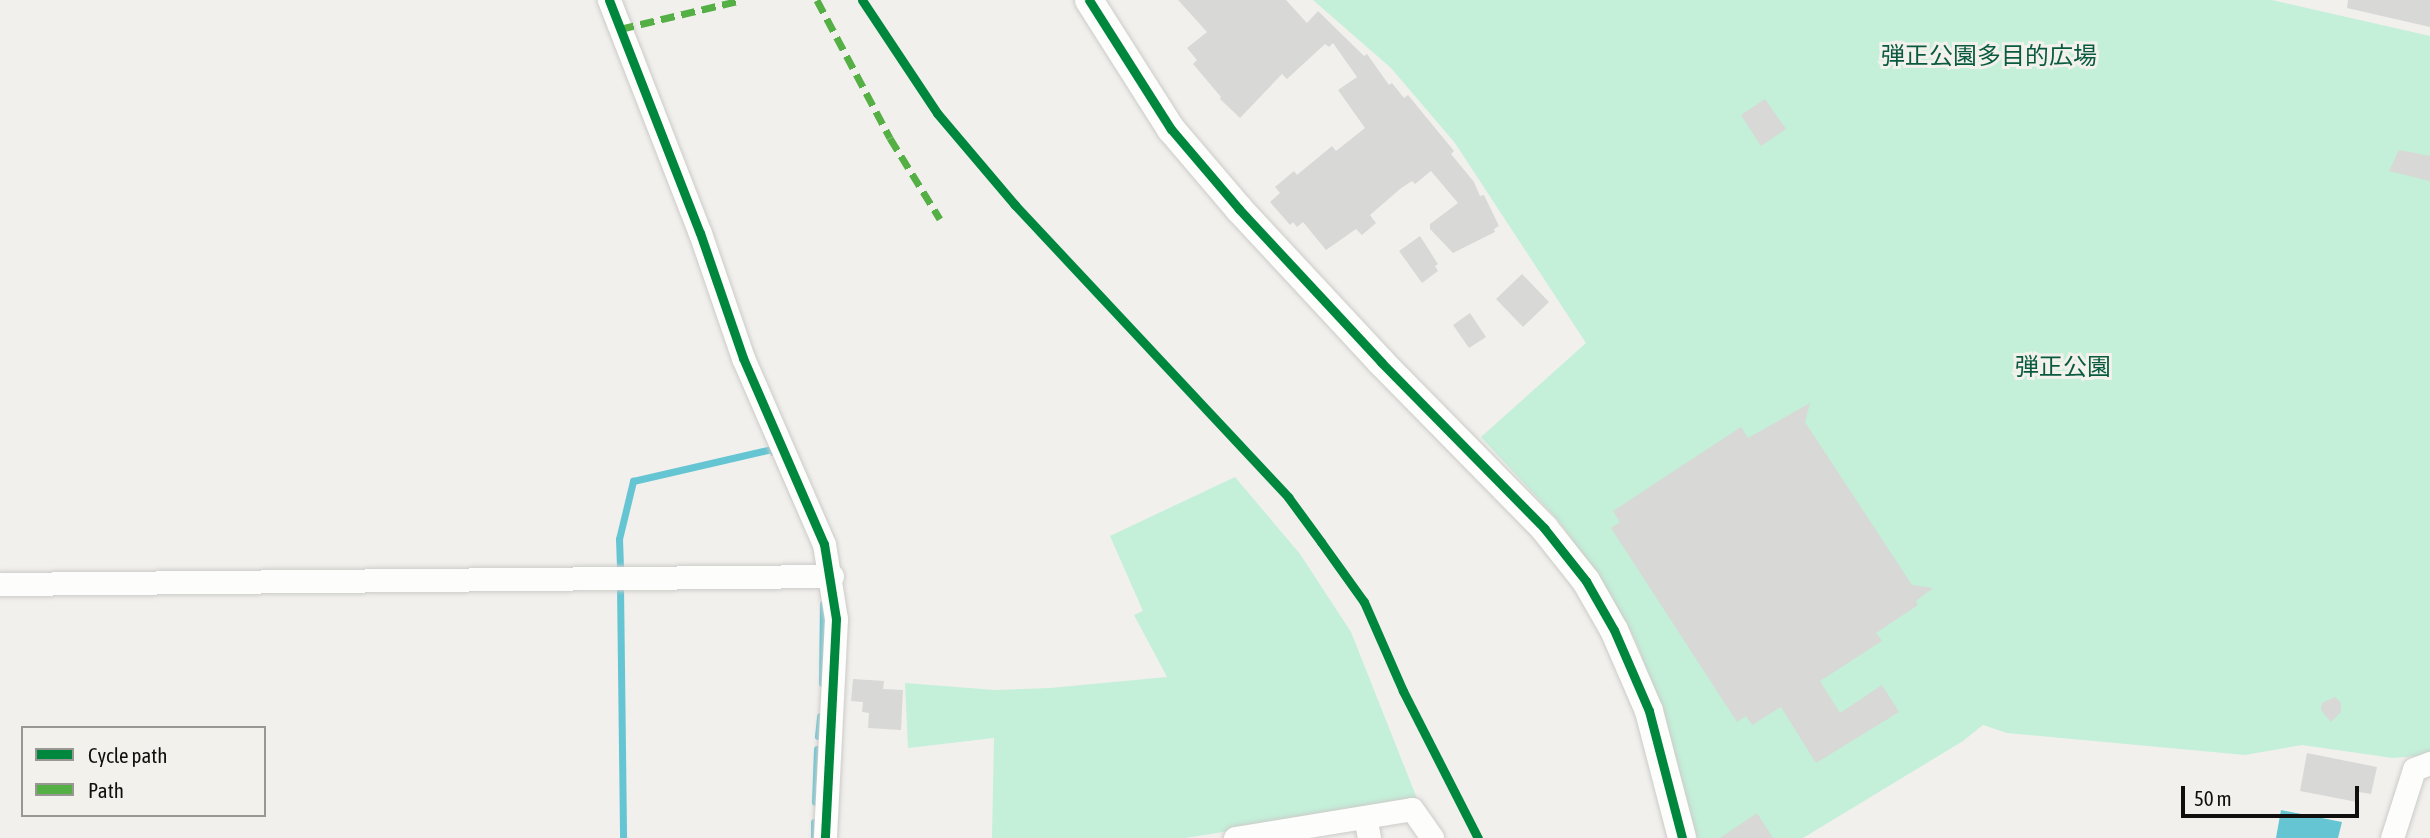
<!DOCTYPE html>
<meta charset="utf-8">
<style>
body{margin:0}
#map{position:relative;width:2430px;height:838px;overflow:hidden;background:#f1f0ed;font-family:"Asap Condensed","Noto Sans JP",sans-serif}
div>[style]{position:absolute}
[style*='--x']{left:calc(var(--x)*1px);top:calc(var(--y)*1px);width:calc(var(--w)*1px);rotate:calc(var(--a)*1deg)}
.green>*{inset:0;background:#c4efd9}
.water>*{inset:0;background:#66c5d2}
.stream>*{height:7px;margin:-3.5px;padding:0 3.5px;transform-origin:3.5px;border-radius:3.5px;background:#66c5d2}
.building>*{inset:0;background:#d8d8d6}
.roads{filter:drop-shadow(0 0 2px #cccbc9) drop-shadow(0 0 2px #cccbc9)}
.minor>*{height:23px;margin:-11.5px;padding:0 11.5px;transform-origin:11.5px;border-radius:11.5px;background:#fdfdfc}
.tertiary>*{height:28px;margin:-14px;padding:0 14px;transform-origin:14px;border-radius:14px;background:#fdfdfc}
.quiet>*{height:7px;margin-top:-3.5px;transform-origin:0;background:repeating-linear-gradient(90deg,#54b044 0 14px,transparent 0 21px)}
.cycleway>*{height:9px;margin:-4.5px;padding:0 4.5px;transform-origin:4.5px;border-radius:4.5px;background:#00873e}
span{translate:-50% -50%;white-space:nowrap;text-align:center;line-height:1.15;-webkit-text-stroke:6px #f2f1ec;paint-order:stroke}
.park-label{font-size:24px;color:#095a3f}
.legend{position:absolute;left:21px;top:726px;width:245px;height:91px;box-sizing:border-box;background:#f2f1ec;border:2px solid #989793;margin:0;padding:9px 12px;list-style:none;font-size:21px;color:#100f0e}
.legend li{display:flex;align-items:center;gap:14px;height:35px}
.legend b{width:35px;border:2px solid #989793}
.scale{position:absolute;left:2181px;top:786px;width:178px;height:32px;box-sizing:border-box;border:4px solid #100f0e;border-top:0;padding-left:9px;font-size:21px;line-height:24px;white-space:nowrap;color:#100f0e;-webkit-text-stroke:5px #f2f1ec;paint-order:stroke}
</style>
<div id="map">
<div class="green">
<div style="clip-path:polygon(1313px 0,2272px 0,2430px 36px,2430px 755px,2393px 758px,2302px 745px,2245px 755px,2007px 733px,1983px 725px,1963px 741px,1803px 838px,1697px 838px,1658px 699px,1635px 639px,1603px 582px,1558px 520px,1481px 437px,1586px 343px,1455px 143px,1391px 68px)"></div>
<div style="clip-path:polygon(1235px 477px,1300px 554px,1351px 632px,1418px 801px,1185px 838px,992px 838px,994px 738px,908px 748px,905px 683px,995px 690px,1050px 688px,1167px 677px,1134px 615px,1143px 611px,1110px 536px)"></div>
</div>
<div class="water">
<div style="clip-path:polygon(2281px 810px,2342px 822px,2338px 838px,2276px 838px)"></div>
</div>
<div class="stream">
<div style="--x:620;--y:567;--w:28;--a:-92"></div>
<div style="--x:619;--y:539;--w:60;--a:-76.4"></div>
<div style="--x:633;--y:481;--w:143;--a:-13"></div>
<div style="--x:772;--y:449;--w:3;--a:72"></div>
<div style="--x:620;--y:586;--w:252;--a:89.3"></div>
<div style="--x:822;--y:683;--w:79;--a:-89.3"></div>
<div style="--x:818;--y:736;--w:20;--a:-84"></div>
<div style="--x:815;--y:802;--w:53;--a:-87.8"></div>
<div style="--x:814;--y:837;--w:15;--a:-90"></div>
</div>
<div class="building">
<div style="clip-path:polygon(1178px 0,1286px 0,1307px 23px,1318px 11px,1364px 56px,1367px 54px,1389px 85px,1392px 83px,1404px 98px,1408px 95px,1426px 117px,1454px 151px,1451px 154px,1474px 182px,1480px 196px,1484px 195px,1499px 226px,1494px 229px,1495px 232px,1453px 253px,1430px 229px,1430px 224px,1458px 203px,1431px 171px,1415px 184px,1412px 181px,1400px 189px,1370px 215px,1376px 223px,1362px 235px,1356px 229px,1326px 250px,1303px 222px,1297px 227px,1293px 222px,1290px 225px,1270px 202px,1280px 193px,1275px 187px,1294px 171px,1297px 175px,1332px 146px,1336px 151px,1365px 128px,1338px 90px,1357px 77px,1333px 43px,1329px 47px,1325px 44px,1287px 79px,1282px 74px,1240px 118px,1220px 99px,1221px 97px,1193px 64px,1197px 60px,1187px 48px,1207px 32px)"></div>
<div style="clip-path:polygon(2348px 0,2430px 0,2430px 27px,2347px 8px)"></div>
<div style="clip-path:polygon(1765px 99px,1786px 129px,1761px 146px,1741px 115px)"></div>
<div style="clip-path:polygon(2399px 150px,2430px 156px,2430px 181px,2389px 171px)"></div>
<div style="clip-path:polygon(1420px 236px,1438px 264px,1435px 266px,1438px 271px,1422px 283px,1399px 251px)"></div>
<div style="clip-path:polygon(1522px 274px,1549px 302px,1523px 327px,1496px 299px)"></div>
<div style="clip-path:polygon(1470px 313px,1486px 337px,1469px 348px,1453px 325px)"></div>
<div style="clip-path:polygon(1810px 403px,1805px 422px,1912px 585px,1933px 588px,1916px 601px,1918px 605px,1876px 633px,1882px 641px,1820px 681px,1840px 713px,1882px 685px,1899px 712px,1816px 763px,1781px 707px,1752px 725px,1746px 716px,1737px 722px,1611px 528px,1620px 522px,1613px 511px,1741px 427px,1748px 438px)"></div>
<div style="clip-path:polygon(853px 679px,884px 681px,883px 689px,903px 690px,901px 730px,868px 728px,869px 713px,862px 712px,863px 702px,851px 701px)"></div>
<div style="clip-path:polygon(2335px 697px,2341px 703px,2341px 712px,2331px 722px,2321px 710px,2322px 703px)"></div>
<div style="clip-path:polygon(2307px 753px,2377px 767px,2371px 794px,2359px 792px,2357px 802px,2300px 791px)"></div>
<div style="clip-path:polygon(1757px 813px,1773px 838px,1720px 838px)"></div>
</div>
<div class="roads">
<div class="minor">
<div style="--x:609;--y:0;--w:250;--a:68.7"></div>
<div style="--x:700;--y:233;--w:132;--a:71"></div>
<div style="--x:743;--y:358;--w:203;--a:66.5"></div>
<div style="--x:824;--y:544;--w:76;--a:80.9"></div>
<div style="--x:836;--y:619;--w:219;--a:92.9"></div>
<div style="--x:0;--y:584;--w:832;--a:-0.55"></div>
<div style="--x:1365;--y:817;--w:21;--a:79"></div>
<div style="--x:1235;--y:838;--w:179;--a:-9.3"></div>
<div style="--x:1412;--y:809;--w:35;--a:55"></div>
<div style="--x:2392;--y:838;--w:72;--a:-72.3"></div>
<div style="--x:2414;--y:769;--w:17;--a:-21"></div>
</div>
<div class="tertiary">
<div style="--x:1089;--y:0;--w:153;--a:57.6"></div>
<div style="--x:1171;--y:129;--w:105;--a:49.6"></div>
<div style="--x:1239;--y:209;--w:209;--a:47.1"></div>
<div style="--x:1381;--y:362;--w:233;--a:45.5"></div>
<div style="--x:1544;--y:528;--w:68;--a:51.6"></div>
<div style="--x:1586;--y:581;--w:56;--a:60.3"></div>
<div style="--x:1614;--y:630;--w:88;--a:66.6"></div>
<div style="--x:1649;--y:711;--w:131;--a:75.4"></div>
</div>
</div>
<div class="quiet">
<div style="--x:817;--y:0;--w:156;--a:62.1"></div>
<div style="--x:890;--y:138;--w:95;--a:58.3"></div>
<div style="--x:620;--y:29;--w:125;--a:-13.4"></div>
</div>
<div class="cycleway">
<div style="--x:609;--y:0;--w:250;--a:68.7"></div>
<div style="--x:700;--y:233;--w:132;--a:71"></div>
<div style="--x:743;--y:358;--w:203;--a:66.5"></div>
<div style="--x:824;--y:544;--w:76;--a:80.9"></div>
<div style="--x:836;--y:619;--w:219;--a:92.9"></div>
<div style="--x:862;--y:0;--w:136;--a:56.4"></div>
<div style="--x:937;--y:113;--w:121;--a:49.7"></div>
<div style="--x:1015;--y:205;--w:400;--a:46.9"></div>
<div style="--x:1288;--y:497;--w:56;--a:53.7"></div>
<div style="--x:1321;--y:542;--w:74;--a:54.4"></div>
<div style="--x:1364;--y:602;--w:97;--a:66.3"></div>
<div style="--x:1403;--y:691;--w:165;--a:63"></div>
<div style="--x:1089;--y:0;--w:153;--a:57.6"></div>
<div style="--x:1171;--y:129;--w:105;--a:49.6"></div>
<div style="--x:1239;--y:209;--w:209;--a:47.1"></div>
<div style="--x:1381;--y:362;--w:233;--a:45.5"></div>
<div style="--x:1544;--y:528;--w:68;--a:51.6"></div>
<div style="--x:1586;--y:581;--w:56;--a:60.3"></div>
<div style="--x:1614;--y:630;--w:88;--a:66.6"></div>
<div style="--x:1649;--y:711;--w:131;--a:75.4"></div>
</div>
<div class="park-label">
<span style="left:1989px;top:56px">弾正公園多目的広場</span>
<span style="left:2063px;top:367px">弾正公園</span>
</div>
<ul class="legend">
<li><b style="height:9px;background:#00873e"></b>Cycle path</li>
<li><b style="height:9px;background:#54b044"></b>Path</li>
</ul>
<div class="scale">50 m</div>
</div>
